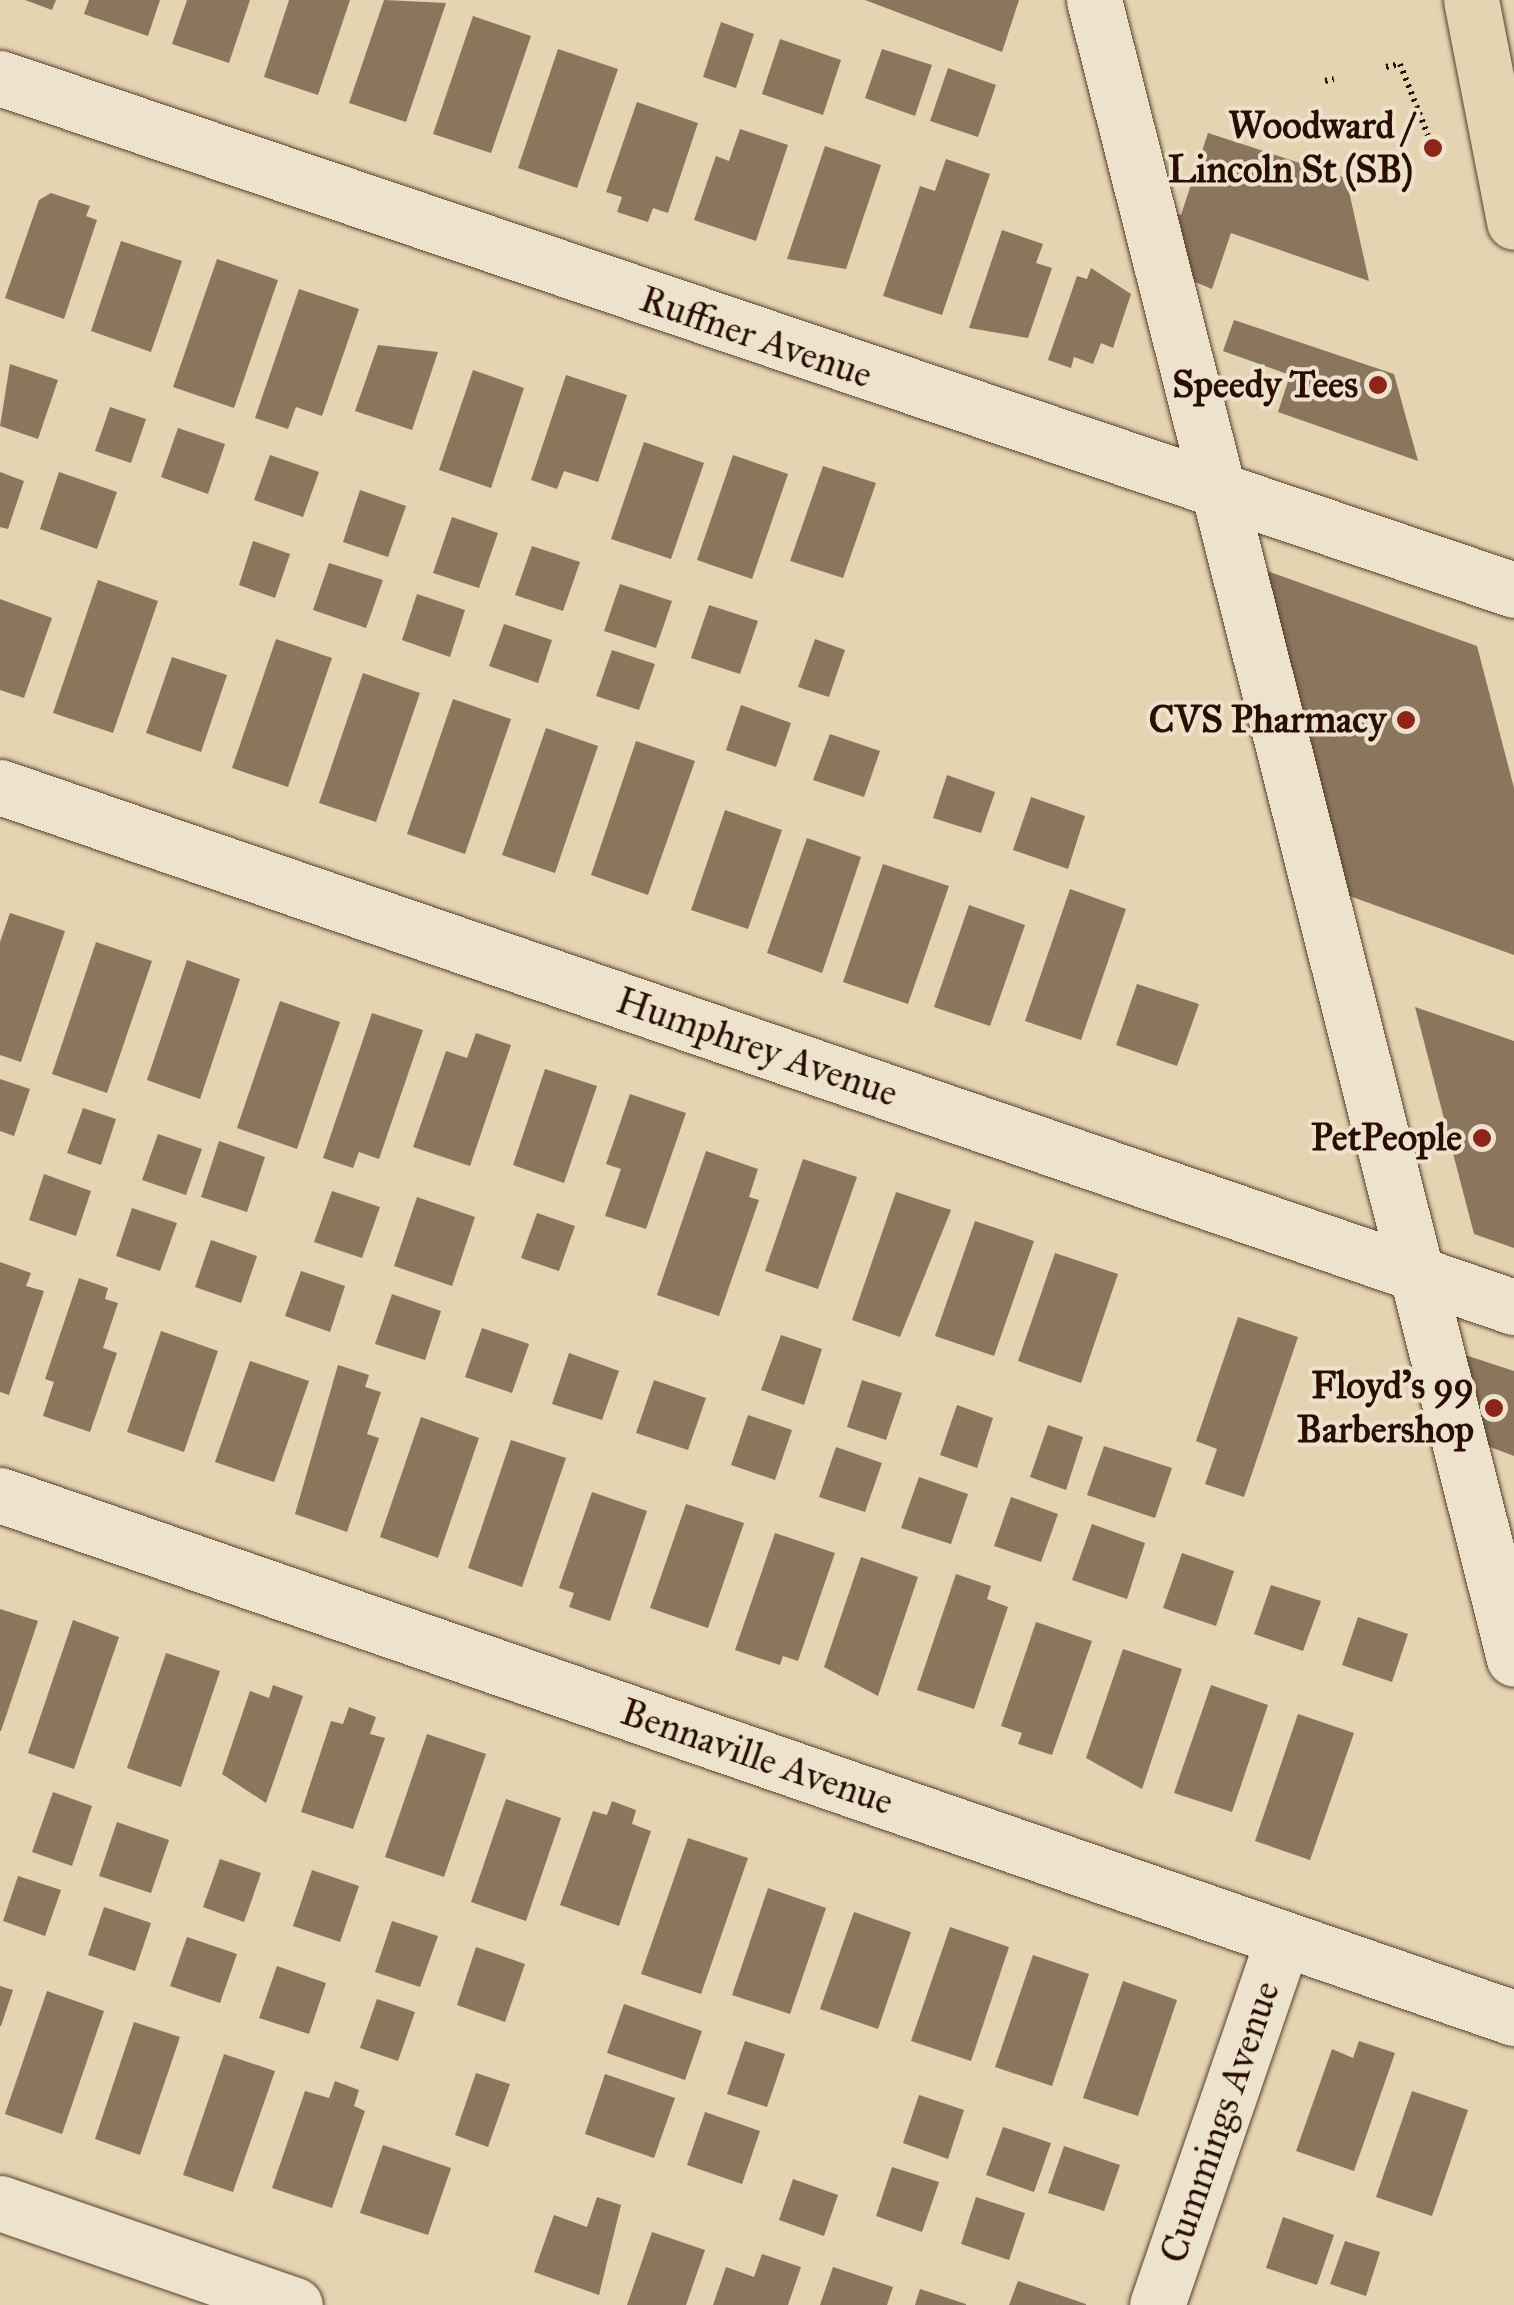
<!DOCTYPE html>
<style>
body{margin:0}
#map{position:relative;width:1514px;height:2305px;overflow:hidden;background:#e4d4b1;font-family:"IM FELL Great Primer",serif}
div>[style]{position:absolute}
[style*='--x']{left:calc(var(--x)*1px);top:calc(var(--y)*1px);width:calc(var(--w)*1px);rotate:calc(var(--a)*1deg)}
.building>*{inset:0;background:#8b755d}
.path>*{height:6px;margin-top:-3px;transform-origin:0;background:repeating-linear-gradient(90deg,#2a0e01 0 2.5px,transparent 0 7.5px)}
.roads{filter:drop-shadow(0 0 2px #58402d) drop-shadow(0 0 2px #58402d)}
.minor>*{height:55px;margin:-27.5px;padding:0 27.5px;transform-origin:27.5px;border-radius:27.5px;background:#ede3cc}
.major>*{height:55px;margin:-27.5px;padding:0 27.5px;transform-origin:27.5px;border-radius:27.5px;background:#e4d4b1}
.dots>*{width:28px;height:28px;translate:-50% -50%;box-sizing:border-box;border:5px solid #ede3cc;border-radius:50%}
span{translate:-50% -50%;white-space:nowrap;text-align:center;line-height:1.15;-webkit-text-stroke:8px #ede3cc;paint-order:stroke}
.poi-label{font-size:38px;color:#2a0e01;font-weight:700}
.right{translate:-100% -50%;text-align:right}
.street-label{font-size:38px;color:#2a0e01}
</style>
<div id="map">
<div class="building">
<div style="clip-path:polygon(25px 0,56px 0,52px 10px)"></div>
<div style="clip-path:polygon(89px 0,160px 0,148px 36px,84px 14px)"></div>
<div style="clip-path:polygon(187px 0,250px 0,229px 63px,172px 44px)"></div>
<div style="clip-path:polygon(289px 0,350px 0,318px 95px,264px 77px)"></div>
<div style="clip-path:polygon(384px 0,446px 3px,406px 122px,349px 103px)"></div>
<div style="clip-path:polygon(865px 0,1019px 0,1002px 52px)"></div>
<div style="clip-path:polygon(473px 16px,531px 36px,491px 153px,433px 134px)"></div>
<div style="clip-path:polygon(721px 22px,754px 34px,736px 88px,703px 77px)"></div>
<div style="clip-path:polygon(780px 39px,841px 60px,823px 115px,762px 94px)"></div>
<div style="clip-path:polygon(558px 49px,618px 69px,577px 188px,518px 168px)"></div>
<div style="clip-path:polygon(882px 49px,932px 65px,915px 116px,865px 98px)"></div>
<div style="clip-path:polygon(948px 68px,996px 85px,978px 137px,930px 121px)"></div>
<div style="clip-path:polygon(637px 102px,698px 123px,668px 213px,653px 208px,648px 222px,617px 212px,622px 197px,606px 192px)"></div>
<div style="clip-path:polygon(740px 129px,788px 145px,756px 241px,694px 220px,716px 156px,729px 161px)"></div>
<div style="clip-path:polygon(1208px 133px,1346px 178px,1369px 281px,1231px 233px,1212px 289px,1183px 277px,1166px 212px,1181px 215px)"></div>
<div style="clip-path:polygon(825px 146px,881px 165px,846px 269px,787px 259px)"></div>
<div style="clip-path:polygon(946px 159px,990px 174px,942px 315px,883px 296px,920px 186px,935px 191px)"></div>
<div style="clip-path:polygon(51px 193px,90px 206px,86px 216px,97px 220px,64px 319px,5px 298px,39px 200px)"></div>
<div style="clip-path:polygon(1002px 230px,1043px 244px,1036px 263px,1052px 268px,1028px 338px,969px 328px)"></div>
<div style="clip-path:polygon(121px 241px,182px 261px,151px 352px,91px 331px)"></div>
<div style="clip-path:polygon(217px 259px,278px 280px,234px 408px,173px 387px)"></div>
<div style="clip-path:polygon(1091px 268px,1131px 294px,1113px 348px,1101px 343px,1093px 364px,1074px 357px,1071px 368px,1048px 360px,1077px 276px,1087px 279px)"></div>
<div style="clip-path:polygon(299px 289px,359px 309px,322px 416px,296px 407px,288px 429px,255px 418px)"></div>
<div style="clip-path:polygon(1234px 320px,1394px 374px,1418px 461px,1278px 412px,1290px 375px,1223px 351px)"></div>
<div style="clip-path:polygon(378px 345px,438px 352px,412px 430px,355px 411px)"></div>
<div style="clip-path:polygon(10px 364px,58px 380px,38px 439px,0 426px)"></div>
<div style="clip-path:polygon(473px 370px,524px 388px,491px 488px,439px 470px)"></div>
<div style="clip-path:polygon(566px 375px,627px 395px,598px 482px,564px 471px,557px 489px,531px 480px)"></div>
<div style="clip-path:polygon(110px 407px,146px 419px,131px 463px,95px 451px)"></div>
<div style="clip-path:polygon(178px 428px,225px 444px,208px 494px,161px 477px)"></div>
<div style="clip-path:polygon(644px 442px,704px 463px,671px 559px,611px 539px)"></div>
<div style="clip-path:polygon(270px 455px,319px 472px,303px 517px,254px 500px)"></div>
<div style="clip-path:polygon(733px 455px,788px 474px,752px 579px,697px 560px)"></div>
<div style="clip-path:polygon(823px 466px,876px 483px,843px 578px,790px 561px)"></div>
<div style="clip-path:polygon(0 472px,24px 481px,8px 529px,0 527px)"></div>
<div style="clip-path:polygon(59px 472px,117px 492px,97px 549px,40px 529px)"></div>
<div style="clip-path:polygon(360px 490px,406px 506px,388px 557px,343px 542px)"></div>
<div style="clip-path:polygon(452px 517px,498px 533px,479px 588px,433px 573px)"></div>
<div style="clip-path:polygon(253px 541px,290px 554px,275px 598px,239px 585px)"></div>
<div style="clip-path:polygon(532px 546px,580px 562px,563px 611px,515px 595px)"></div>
<div style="clip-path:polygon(329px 563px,383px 580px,366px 628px,313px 610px)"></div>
<div style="clip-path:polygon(1253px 566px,1477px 646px,1514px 788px,1514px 955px,1341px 893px)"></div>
<div style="clip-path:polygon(98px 580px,158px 601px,113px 733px,53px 713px)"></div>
<div style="clip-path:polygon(620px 584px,672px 601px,656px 648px,604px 631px)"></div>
<div style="clip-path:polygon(417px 594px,465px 610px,450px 657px,402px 640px)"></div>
<div style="clip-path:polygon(0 599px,52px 618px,24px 698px,0 690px)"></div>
<div style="clip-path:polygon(709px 605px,758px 621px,740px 674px,691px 658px)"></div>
<div style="clip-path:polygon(504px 624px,552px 640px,538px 683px,489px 666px)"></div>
<div style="clip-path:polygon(276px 639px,332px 658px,288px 787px,232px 768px)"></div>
<div style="clip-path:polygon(815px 639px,845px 650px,829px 697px,798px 687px)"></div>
<div style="clip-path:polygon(612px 650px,655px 664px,639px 710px,596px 696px)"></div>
<div style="clip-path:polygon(172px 657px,227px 675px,201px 752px,146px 733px)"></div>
<div style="clip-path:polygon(363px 673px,420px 693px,376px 822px,319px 803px)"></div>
<div style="clip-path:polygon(453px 699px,511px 719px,465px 854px,407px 834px)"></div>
<div style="clip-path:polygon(741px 705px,791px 723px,776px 767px,726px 750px)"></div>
<div style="clip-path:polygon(546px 728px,598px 746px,555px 873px,502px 855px)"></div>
<div style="clip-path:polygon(830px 734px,880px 751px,864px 797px,813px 780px)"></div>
<div style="clip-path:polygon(636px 741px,695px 761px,648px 895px,591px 875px)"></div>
<div style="clip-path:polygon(947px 775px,995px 792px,981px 833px,933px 818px)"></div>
<div style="clip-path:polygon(1031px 797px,1085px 816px,1068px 869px,1013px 850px)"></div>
<div style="clip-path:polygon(725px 810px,782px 830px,748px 929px,691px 910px)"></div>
<div style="clip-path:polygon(807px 838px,861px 857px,822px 973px,767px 953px)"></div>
<div style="clip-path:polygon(883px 864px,949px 886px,908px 1004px,843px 982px)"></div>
<div style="clip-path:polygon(1070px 889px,1126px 909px,1081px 1040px,1025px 1021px)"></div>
<div style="clip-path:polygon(969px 905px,1025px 925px,990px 1026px,934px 1007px)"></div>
<div style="clip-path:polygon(10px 913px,65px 931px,21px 1062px,0 1055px,0 942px)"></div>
<div style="clip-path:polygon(96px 942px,152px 961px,107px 1093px,52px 1074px)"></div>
<div style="clip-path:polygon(187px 960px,240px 979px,200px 1099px,147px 1080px)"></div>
<div style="clip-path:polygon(1137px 984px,1199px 1004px,1177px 1066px,1116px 1045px)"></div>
<div style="clip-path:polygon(280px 1001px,340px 1022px,297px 1149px,237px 1128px)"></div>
<div style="clip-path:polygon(1415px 1007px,1514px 1041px,1514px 1248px,1474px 1234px)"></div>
<div style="clip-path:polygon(372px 1013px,423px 1030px,379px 1159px,359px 1152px,353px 1168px,323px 1158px)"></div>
<div style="clip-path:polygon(476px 1033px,511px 1045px,470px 1166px,413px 1147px,446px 1051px,467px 1058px)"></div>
<div style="clip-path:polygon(545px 1069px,597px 1086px,564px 1183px,513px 1165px)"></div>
<div style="clip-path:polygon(0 1079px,30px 1089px,14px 1136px,0 1131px)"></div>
<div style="clip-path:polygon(630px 1094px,686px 1113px,646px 1229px,605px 1216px,621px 1169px,606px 1164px)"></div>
<div style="clip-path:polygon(83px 1108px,116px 1119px,101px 1165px,67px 1153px)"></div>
<div style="clip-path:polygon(158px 1134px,202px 1149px,186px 1195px,142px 1180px)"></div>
<div style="clip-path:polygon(219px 1141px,265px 1157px,247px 1212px,201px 1197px)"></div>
<div style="clip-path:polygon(706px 1151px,758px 1169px,749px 1197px,759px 1200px,719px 1316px,657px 1295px)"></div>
<div style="clip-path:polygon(803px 1159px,857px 1177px,818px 1289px,765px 1271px)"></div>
<div style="clip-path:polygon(44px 1174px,91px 1191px,76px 1236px,29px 1220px)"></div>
<div style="clip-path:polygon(332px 1191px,380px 1207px,362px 1258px,314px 1242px)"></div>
<div style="clip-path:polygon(896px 1192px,951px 1210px,900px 1337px,852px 1320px)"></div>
<div style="clip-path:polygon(417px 1197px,475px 1217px,452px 1286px,394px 1266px)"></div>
<div style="clip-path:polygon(132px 1208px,177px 1223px,160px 1271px,116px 1256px)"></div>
<div style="clip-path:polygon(537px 1213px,575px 1226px,559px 1271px,521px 1258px)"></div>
<div style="clip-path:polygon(975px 1221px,1034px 1241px,994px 1356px,935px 1336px)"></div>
<div style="clip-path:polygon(211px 1240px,257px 1256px,241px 1303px,195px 1287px)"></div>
<div style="clip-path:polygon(1055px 1253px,1118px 1274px,1081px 1383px,1018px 1361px)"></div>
<div style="clip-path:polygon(0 1262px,31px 1273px,26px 1286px,44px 1291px,9px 1395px,0 1392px)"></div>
<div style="clip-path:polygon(301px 1271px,345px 1286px,330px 1332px,285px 1316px)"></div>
<div style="clip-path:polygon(79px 1278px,108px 1288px,105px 1299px,118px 1303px,103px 1348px,117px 1353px,90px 1432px,43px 1416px,54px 1382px,45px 1379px)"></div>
<div style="clip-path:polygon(392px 1294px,441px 1311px,425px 1360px,375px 1344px)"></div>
<div style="clip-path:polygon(1238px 1317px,1298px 1337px,1244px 1497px,1205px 1484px,1217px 1449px,1196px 1441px)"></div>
<div style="clip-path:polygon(482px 1328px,529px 1344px,512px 1393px,465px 1377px)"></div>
<div style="clip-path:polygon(161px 1331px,218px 1351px,184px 1452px,127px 1432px)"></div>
<div style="clip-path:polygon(781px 1335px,822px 1349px,804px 1405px,761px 1390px)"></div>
<div style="clip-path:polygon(1456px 1352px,1514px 1371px,1514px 1456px,1485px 1445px)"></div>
<div style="clip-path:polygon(569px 1353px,619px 1371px,602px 1420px,552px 1404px)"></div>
<div style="clip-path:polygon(250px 1361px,309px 1381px,274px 1482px,215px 1462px)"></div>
<div style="clip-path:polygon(338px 1365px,369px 1375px,365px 1387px,381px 1392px,367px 1434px,379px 1438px,347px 1532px,295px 1514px)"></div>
<div style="clip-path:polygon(654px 1380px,706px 1398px,688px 1450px,636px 1433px)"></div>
<div style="clip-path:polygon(862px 1380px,902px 1393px,886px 1440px,847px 1427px)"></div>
<div style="clip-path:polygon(957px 1405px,993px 1418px,977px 1468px,940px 1455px)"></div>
<div style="clip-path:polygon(748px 1415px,792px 1430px,775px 1480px,731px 1465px)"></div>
<div style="clip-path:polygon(421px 1417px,479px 1438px,438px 1558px,380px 1537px)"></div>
<div style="clip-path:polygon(1048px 1425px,1083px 1437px,1066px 1490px,1030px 1477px)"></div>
<div style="clip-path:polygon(511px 1440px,566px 1458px,522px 1587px,468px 1568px)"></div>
<div style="clip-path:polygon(1104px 1446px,1172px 1468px,1155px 1518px,1087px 1495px)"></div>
<div style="clip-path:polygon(836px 1447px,882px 1463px,865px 1512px,819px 1497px)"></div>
<div style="clip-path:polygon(919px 1477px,968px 1494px,951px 1544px,901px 1528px)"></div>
<div style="clip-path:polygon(592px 1492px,647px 1511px,610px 1621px,569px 1607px,574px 1593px,559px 1588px)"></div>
<div style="clip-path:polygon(1011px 1497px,1058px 1514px,1041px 1562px,994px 1546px)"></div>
<div style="clip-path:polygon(686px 1504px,744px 1523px,708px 1628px,650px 1608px)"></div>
<div style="clip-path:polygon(1092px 1524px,1145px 1543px,1127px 1599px,1072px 1580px)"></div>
<div style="clip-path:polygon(775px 1533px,835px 1553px,798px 1661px,783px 1656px,780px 1665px,735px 1650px)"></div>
<div style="clip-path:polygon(1182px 1553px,1234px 1571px,1216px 1626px,1163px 1608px)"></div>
<div style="clip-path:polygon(861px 1557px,918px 1577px,878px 1696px,824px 1667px)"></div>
<div style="clip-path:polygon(956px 1574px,991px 1586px,987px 1599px,1008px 1607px,974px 1709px,917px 1690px)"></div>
<div style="clip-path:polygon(1271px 1585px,1321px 1601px,1303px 1651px,1254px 1634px)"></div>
<div style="clip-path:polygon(0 1609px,38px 1621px,1px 1731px,0 1731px)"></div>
<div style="clip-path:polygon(1358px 1617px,1408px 1634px,1392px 1682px,1342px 1665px)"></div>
<div style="clip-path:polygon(73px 1620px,119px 1637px,74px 1769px,28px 1753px)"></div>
<div style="clip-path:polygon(1036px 1622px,1092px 1641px,1052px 1755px,1018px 1744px,1022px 1733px,1001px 1726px)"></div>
<div style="clip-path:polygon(1123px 1649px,1182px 1669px,1142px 1789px,1086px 1758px)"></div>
<div style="clip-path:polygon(166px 1653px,220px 1671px,181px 1787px,127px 1768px)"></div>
<div style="clip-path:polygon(273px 1685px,303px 1696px,266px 1803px,222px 1774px,250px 1691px,269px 1698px)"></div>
<div style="clip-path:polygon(1211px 1685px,1268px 1705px,1232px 1812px,1174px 1793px)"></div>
<div style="clip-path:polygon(349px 1707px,376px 1717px,370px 1734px,385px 1738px,353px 1829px,301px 1812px,331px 1721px,343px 1724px)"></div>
<div style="clip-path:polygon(1298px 1714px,1354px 1733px,1310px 1860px,1255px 1841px)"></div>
<div style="clip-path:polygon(427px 1734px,486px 1754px,444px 1877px,385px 1857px)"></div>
<div style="clip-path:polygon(53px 1792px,92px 1806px,72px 1866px,32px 1852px)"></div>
<div style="clip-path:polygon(506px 1799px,561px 1818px,526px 1921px,471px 1902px)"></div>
<div style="clip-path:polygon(612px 1801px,636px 1810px,632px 1824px,651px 1831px,619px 1926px,560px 1905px,593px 1811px,607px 1815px)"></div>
<div style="clip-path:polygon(117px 1822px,169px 1840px,151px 1893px,99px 1876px)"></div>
<div style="clip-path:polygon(688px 1838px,748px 1858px,701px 1994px,641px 1974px)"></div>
<div style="clip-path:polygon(220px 1859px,261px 1873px,244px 1922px,203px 1907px)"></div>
<div style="clip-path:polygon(312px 1870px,359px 1886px,340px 1942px,293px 1926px)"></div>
<div style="clip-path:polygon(18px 1876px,61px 1890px,45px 1936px,3px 1921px)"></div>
<div style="clip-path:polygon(768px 1888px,826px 1908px,790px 2014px,732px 1995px)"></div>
<div style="clip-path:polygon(104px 1907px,151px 1923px,135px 1971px,88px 1955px)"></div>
<div style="clip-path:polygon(854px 1912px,911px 1932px,878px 2029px,820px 2009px)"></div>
<div style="clip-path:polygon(392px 1921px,438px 1936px,420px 1987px,375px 1972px)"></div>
<div style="clip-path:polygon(950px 1927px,1009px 1947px,971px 2061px,911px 2041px)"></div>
<div style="clip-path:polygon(187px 1937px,237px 1954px,220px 2003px,170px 1986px)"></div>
<div style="clip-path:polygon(476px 1947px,525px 1964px,505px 2022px,457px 2005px)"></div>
<div style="clip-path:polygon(1033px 1955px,1089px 1974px,1052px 2086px,995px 2067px)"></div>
<div style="clip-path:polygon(277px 1966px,326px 1983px,309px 2034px,259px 2018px)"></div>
<div style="clip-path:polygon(1123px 1981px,1177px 2000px,1138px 2116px,1083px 2098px)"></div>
<div style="clip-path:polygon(0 1986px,13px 1990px,1px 2026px,0 2026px)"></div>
<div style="clip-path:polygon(47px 1991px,104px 2011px,62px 2134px,5px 2114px)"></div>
<div style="clip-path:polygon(377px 1999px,415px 2012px,398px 2061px,360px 2048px)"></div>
<div style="clip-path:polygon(624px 2004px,702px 2031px,685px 2080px,607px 2053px)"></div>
<div style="clip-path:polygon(134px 2022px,180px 2037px,140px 2155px,95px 2139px)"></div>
<div style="clip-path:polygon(745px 2041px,785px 2054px,767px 2107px,727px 2094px)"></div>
<div style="clip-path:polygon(1359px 2041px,1395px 2053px,1354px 2171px,1296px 2151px,1332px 2049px,1353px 2058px)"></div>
<div style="clip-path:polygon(224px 2054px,275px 2071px,233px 2192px,183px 2175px)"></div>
<div style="clip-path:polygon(476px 2073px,510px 2084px,488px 2147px,455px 2135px)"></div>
<div style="clip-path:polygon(605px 2074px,675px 2098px,654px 2158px,585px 2134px)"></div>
<div style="clip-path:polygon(335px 2081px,359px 2090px,354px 2106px,365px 2111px,332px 2208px,272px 2188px,305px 2091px,329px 2098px)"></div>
<div style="clip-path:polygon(1412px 2091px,1468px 2110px,1432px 2216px,1376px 2197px)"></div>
<div style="clip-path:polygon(919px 2095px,964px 2110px,948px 2159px,903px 2143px)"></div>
<div style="clip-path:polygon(705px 2112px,760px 2131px,742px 2184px,687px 2165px)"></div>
<div style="clip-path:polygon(1003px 2127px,1051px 2143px,1034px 2192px,986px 2175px)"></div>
<div style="clip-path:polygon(383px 2145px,451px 2168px,428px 2235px,360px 2213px)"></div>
<div style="clip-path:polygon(1064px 2146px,1120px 2165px,1104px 2211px,1048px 2193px)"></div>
<div style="clip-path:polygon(892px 2167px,939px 2182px,922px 2232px,876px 2216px)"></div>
<div style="clip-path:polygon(793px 2179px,838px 2195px,824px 2236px,779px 2220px)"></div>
<div style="clip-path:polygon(597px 2197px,621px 2205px,599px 2295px,534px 2272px,554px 2215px,587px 2227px)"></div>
<div style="clip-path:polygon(976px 2197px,1025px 2213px,1009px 2260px,961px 2244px)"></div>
<div style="clip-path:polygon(1283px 2217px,1334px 2235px,1317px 2285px,1266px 2268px)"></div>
<div style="clip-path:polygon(652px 2232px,705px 2250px,686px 2305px,627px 2305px)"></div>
<div style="clip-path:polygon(1345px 2241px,1380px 2252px,1366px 2296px,1330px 2284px)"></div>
<div style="clip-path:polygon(762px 2254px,801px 2267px,788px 2305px,713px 2305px,726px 2267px,754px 2277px)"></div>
<div style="clip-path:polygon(833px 2267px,893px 2287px,887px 2305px,820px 2305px)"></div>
<div style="clip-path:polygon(1018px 2281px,1086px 2304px,1086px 2305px,1009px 2305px)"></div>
<div style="clip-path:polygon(920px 2289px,966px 2304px,966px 2305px,915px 2305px)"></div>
</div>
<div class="path">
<div style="--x:1386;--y:67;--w:14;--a:-12"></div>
<div style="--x:1400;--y:64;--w:85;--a:68.6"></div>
<div style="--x:1325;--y:81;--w:9;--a:-13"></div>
</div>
<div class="roads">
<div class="minor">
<div style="--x:1094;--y:0;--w:1711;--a:75.79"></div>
<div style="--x:0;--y:78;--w:1598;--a:18.68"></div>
<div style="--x:0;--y:787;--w:1601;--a:18.96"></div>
<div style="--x:0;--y:1495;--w:1602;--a:19.06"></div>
<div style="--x:0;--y:2203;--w:312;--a:19.1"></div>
<div style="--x:1157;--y:2305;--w:386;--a:-71"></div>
</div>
<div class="major">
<div style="--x:1471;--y:0;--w:226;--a:79"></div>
</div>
</div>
<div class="dots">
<div style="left:1433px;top:148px;background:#8f2418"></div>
<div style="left:1378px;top:385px;background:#8f2418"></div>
<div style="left:1406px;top:720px;background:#8f2418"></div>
<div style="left:1482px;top:1138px;background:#8f2418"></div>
<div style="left:1494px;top:1408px;background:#8f2418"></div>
</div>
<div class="poi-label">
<span class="right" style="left:1413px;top:148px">Woodward /<br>Lincoln St (SB)</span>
<span class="right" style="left:1358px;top:385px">Speedy Tees</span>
<span class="right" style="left:1386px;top:720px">CVS Pharmacy</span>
<span class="right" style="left:1462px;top:1138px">PetPeople</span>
<span class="right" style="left:1474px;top:1408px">Floyd's 99<br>Barbershop</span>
</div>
<div class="street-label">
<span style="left:756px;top:337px;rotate:19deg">Ruffner Avenue</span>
<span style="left:757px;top:1047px;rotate:19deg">Humphrey Avenue</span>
<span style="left:757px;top:1757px;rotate:19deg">Bennaville Avenue</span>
<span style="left:1220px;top:2122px;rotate:-71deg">Cummings Avenue</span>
</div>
</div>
